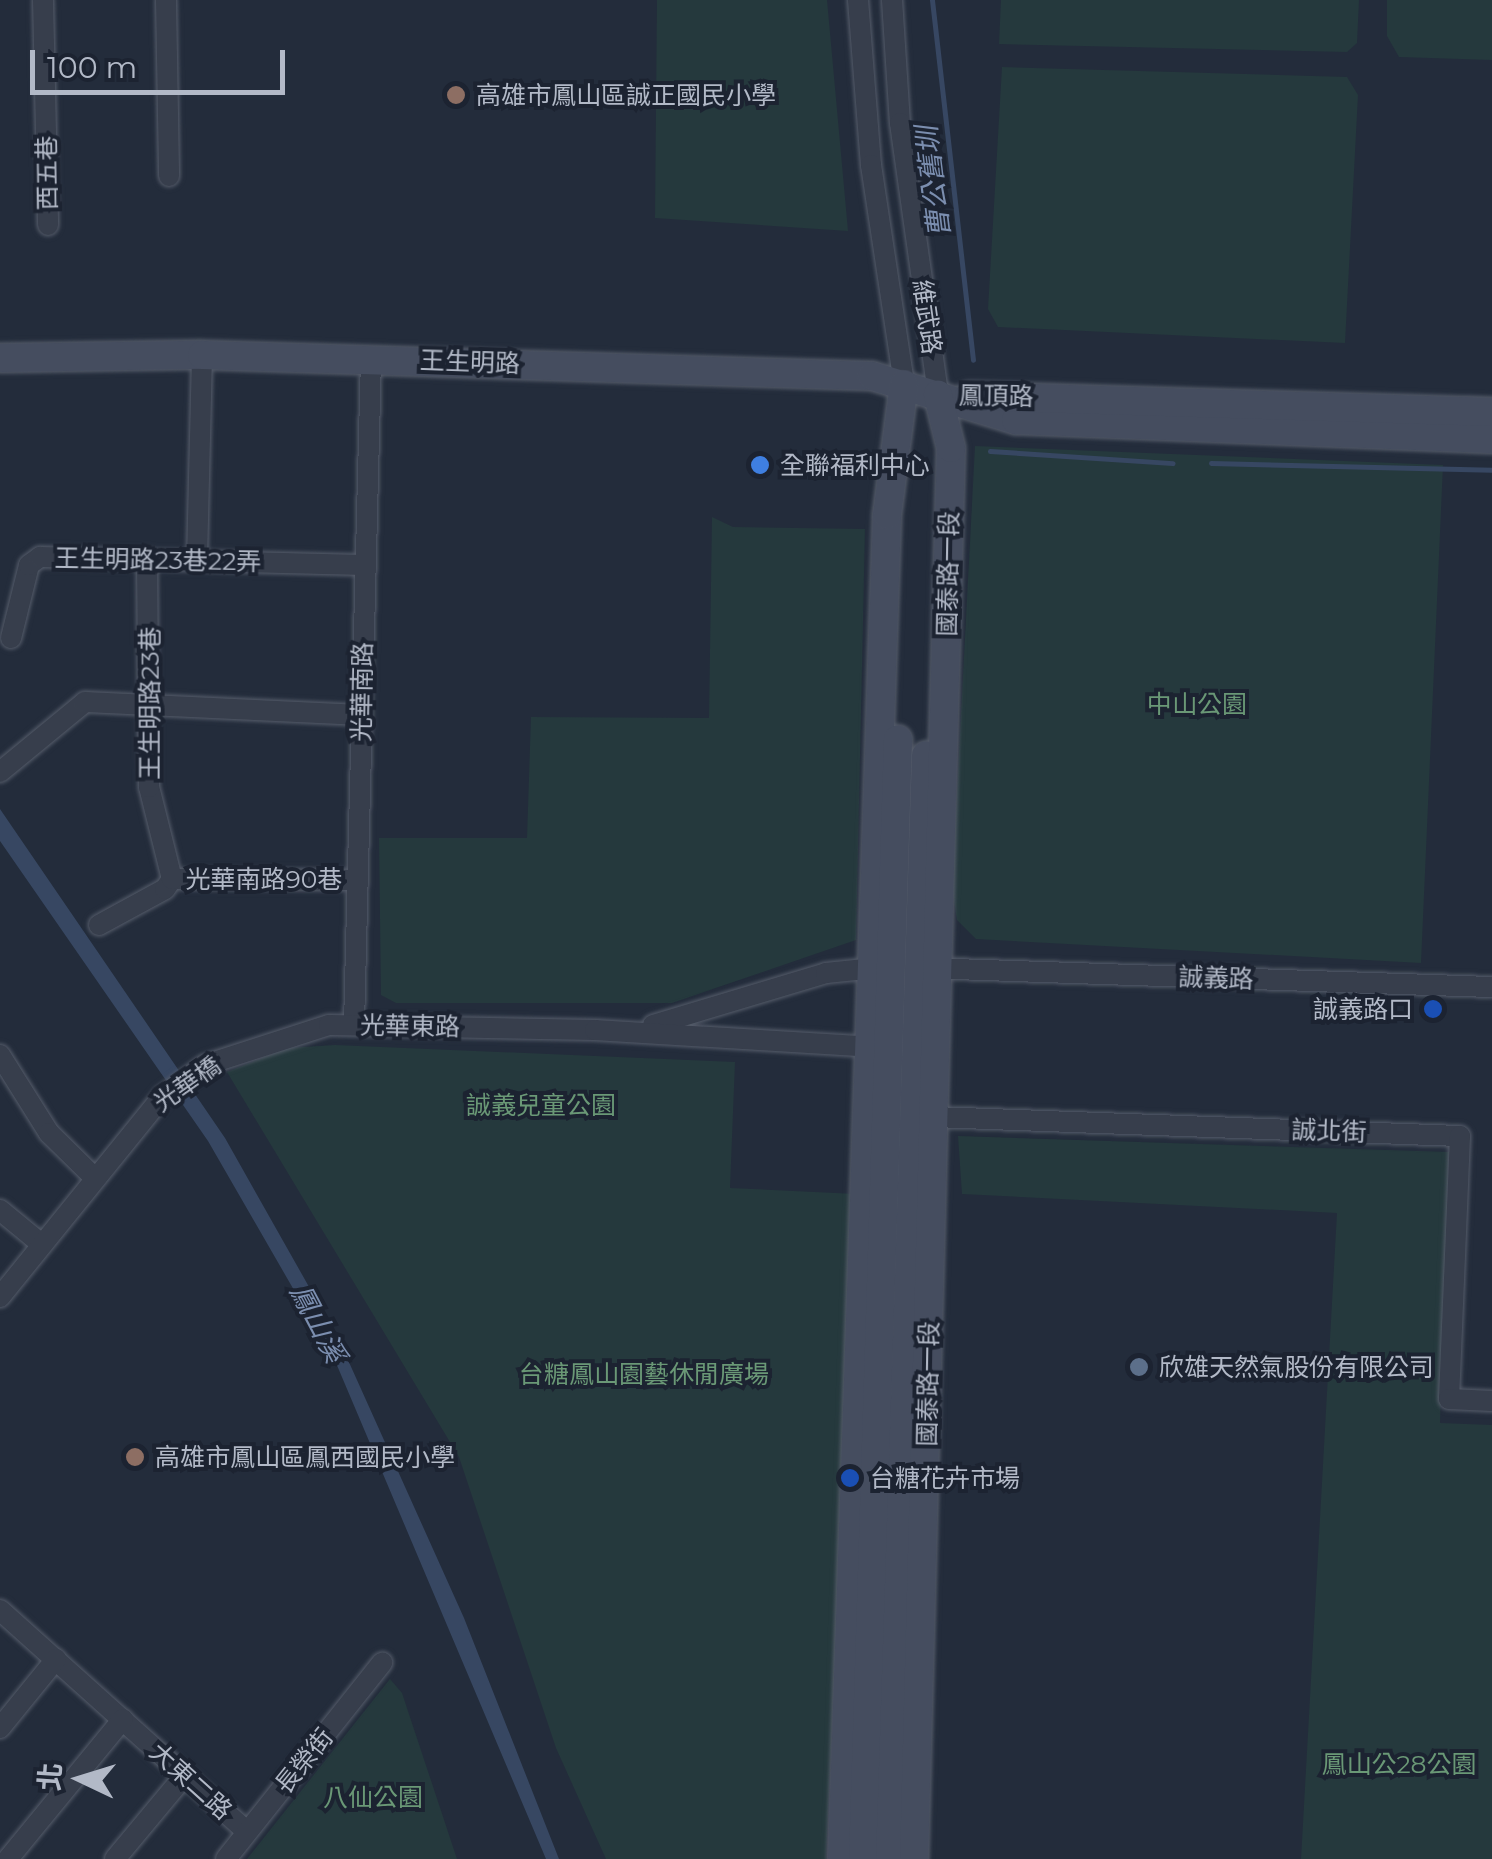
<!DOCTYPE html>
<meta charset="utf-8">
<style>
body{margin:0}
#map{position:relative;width:1492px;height:1859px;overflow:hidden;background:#232c3b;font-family:Montserrat,"Noto Sans TC",sans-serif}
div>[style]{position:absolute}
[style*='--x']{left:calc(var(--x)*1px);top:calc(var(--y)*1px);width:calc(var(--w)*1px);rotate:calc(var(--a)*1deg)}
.green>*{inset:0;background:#25393d}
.water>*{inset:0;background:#374762}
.stream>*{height:5px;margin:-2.5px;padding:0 2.5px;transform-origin:2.5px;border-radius:2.5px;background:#374762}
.roads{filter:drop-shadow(0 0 2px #555c6a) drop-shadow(0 0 2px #555c6a)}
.street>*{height:20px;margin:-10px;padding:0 10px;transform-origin:10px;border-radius:10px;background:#373e4c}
.secondary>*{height:28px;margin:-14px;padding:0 14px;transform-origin:14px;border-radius:14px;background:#454d5f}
.dots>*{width:28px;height:28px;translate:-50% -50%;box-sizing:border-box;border:5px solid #1c2331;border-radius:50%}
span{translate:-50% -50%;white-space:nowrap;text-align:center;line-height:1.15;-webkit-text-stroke:8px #1c2331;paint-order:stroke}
.poi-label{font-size:25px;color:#b2b9c7}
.left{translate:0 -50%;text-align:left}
.right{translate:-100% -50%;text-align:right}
.street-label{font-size:25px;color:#b2b9c7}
.park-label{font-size:25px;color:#6a9876}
.water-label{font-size:28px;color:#7b8eaf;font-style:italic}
.north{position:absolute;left:30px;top:1729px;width:100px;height:100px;-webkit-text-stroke:8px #1c2331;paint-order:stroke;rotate:274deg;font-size:28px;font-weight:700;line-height:40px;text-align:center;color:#b2b9c7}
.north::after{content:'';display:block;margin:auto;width:35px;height:45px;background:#b2b9c7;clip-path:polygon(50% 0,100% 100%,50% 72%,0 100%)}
.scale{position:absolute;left:30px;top:50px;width:255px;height:45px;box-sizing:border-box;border:5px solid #b2b9c7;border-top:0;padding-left:12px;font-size:30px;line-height:35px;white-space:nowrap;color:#b2b9c7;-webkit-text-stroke:8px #1c2331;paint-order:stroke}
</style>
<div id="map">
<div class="green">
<div style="clip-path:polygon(657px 0,827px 0,848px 231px,655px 218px)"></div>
<div style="clip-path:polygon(1001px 0,1359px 0,1357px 43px,1347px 52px,999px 44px)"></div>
<div style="clip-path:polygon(1387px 0,1492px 0,1492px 60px,1399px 57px,1387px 36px)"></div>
<div style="clip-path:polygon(1002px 67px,1347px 77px,1358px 95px,1345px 343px,998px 327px,988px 309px)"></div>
<div style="clip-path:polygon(975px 446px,1443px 465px,1421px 963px,976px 939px,957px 920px,952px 888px)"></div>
<div style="clip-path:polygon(712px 517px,733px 527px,865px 529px,856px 940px,672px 1003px,396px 1003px,381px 995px,379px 838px,527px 838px,531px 717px,709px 718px)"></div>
<div style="clip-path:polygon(335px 1045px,735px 1062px,730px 1188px,856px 1194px,826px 1859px,606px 1859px,556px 1748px,459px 1457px,227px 1072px,287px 1048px)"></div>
<div style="clip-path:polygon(958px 1136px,1449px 1152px,1440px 1423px,1492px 1425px,1492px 1859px,1301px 1859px,1337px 1213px,962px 1194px)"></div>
<div style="clip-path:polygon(390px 1679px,402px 1693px,457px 1859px,247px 1859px)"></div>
</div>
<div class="water">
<div style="clip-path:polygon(0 809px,225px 1138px,339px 1340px,464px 1618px,559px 1859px,546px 1859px,336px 1363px,208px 1141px,0 841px)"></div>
</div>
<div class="stream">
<div style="--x:932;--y:0;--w:362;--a:83.5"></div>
<div style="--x:990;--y:451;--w:183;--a:3.8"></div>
<div style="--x:1211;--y:463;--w:281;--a:1.4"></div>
</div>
<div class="roads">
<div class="street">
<div style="--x:43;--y:0;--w:225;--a:88.7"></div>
<div style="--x:166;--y:0;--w:176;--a:89"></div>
<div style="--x:858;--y:0;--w:166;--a:85.5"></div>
<div style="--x:871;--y:165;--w:221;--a:81.4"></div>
<div style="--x:892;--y:0;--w:123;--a:86.3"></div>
<div style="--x:900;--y:123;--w:275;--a:82"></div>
<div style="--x:197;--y:560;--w:205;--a:-88.6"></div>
<div style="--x:11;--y:638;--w:75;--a:-76.1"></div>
<div style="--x:29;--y:565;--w:14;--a:-36"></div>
<div style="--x:40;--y:557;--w:324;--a:1.4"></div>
<div style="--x:0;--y:772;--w:110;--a:-39.5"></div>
<div style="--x:85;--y:702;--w:277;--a:2.7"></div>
<div style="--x:172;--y:879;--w:185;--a:0.3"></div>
<div style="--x:99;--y:925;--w:75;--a:-28.6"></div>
<div style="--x:165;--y:889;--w:12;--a:-55"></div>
<div style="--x:172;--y:879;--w:95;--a:-104"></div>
<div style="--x:149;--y:787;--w:229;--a:-90.5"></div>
<div style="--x:924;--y:968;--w:568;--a:1.92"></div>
<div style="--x:354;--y:1025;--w:666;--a:-88.54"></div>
<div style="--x:653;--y:1025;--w:181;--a:-16.7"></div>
<div style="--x:826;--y:973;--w:59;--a:-5.8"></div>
<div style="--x:0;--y:1055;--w:92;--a:57.9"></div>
<div style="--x:49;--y:1133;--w:64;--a:44.4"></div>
<div style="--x:934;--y:1117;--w:526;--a:2.07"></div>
<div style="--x:1460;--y:1136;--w:263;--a:92.4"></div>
<div style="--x:1449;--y:1399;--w:43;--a:2.7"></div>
<div style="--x:0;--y:1210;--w:52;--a:39.5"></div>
<div style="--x:0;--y:1297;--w:259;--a:-51"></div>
<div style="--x:163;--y:1096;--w:52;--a:-36.4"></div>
<div style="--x:205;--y:1065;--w:130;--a:-17.9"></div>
<div style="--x:329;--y:1025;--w:266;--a:1.1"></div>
<div style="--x:595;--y:1030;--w:276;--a:3.5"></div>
<div style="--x:0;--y:1610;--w:332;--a:41.9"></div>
<div style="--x:0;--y:1728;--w:89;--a:-50.9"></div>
<div style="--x:8;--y:1859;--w:181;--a:-50.6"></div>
<div style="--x:115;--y:1859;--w:109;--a:-50.2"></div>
<div style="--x:226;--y:1859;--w:251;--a:-51.5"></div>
</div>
<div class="secondary">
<div style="--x:0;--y:358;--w:202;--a:-0.9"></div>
<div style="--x:202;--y:355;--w:670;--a:1.8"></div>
<div style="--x:872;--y:376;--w:151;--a:17"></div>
<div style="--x:1016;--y:420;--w:476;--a:2.3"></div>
<div style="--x:969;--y:396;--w:523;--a:1.75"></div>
<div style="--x:842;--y:1859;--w:1345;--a:-88.08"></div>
<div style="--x:887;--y:515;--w:132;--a:-82.6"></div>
<div style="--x:863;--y:1859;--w:1120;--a:-88.21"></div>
<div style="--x:890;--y:1859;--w:1104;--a:-88.13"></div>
<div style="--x:914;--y:1859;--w:1411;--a:-88.5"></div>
<div style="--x:951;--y:448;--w:55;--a:-103.8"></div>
</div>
</div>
<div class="dots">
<div style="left:456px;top:95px;background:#8d6e63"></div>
<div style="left:760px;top:465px;background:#3f7fe0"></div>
<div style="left:1433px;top:1009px;background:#1a4fb4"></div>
<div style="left:1139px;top:1367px;background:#5c6f8a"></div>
<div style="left:135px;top:1457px;background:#8d6e63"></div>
<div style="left:850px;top:1478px;background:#1a4fb4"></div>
</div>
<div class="poi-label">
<span class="left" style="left:476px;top:95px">高雄市鳳山區誠正國民小學</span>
<span class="left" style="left:780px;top:465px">全聯福利中心</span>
<span class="right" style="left:1413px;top:1009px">誠義路口</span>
<span class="left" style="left:1159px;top:1367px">欣雄天然氣股份有限公司</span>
<span class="left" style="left:155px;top:1457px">高雄市鳳山區鳳西國民小學</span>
<span class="left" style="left:870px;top:1478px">台糖花卉市場</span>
</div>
<div class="street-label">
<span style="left:47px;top:173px;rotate:-91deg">西五巷</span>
<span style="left:927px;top:317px;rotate:82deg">維武路</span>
<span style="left:470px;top:362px;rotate:2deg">王生明路</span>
<span style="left:996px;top:396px;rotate:1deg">鳳頂路</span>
<span style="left:158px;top:560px;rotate:1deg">王生明路23巷22弄</span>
<span style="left:948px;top:574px;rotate:-89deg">國泰路一段</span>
<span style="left:362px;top:692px;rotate:-89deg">光華南路</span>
<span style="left:150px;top:703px;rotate:-90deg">王生明路23巷</span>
<span style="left:264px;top:879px">光華南路90巷</span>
<span style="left:1216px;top:978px;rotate:2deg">誠義路</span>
<span style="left:410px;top:1026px;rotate:1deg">光華東路</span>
<span style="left:187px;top:1084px;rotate:-35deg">光華橋</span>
<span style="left:1329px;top:1131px;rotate:2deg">誠北街</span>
<span style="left:928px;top:1384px;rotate:-89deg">國泰路一段</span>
<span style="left:304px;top:1761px;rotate:-51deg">長榮街</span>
<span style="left:191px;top:1781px;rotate:42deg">大東二路</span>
</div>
<div class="park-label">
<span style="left:1197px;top:704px">中山公園</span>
<span style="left:541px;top:1105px">誠義兒童公園</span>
<span style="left:644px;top:1374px">台糖鳳山園藝休閒廣場</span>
<span style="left:1399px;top:1764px">鳳山公28公園</span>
<span style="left:373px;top:1797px">八仙公園</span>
</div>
<div class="water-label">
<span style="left:933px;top:182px;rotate:-97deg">曹公舊圳</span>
<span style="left:318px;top:1323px;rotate:62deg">鳳山溪</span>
</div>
<div class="north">北</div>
<div class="scale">100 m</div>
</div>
